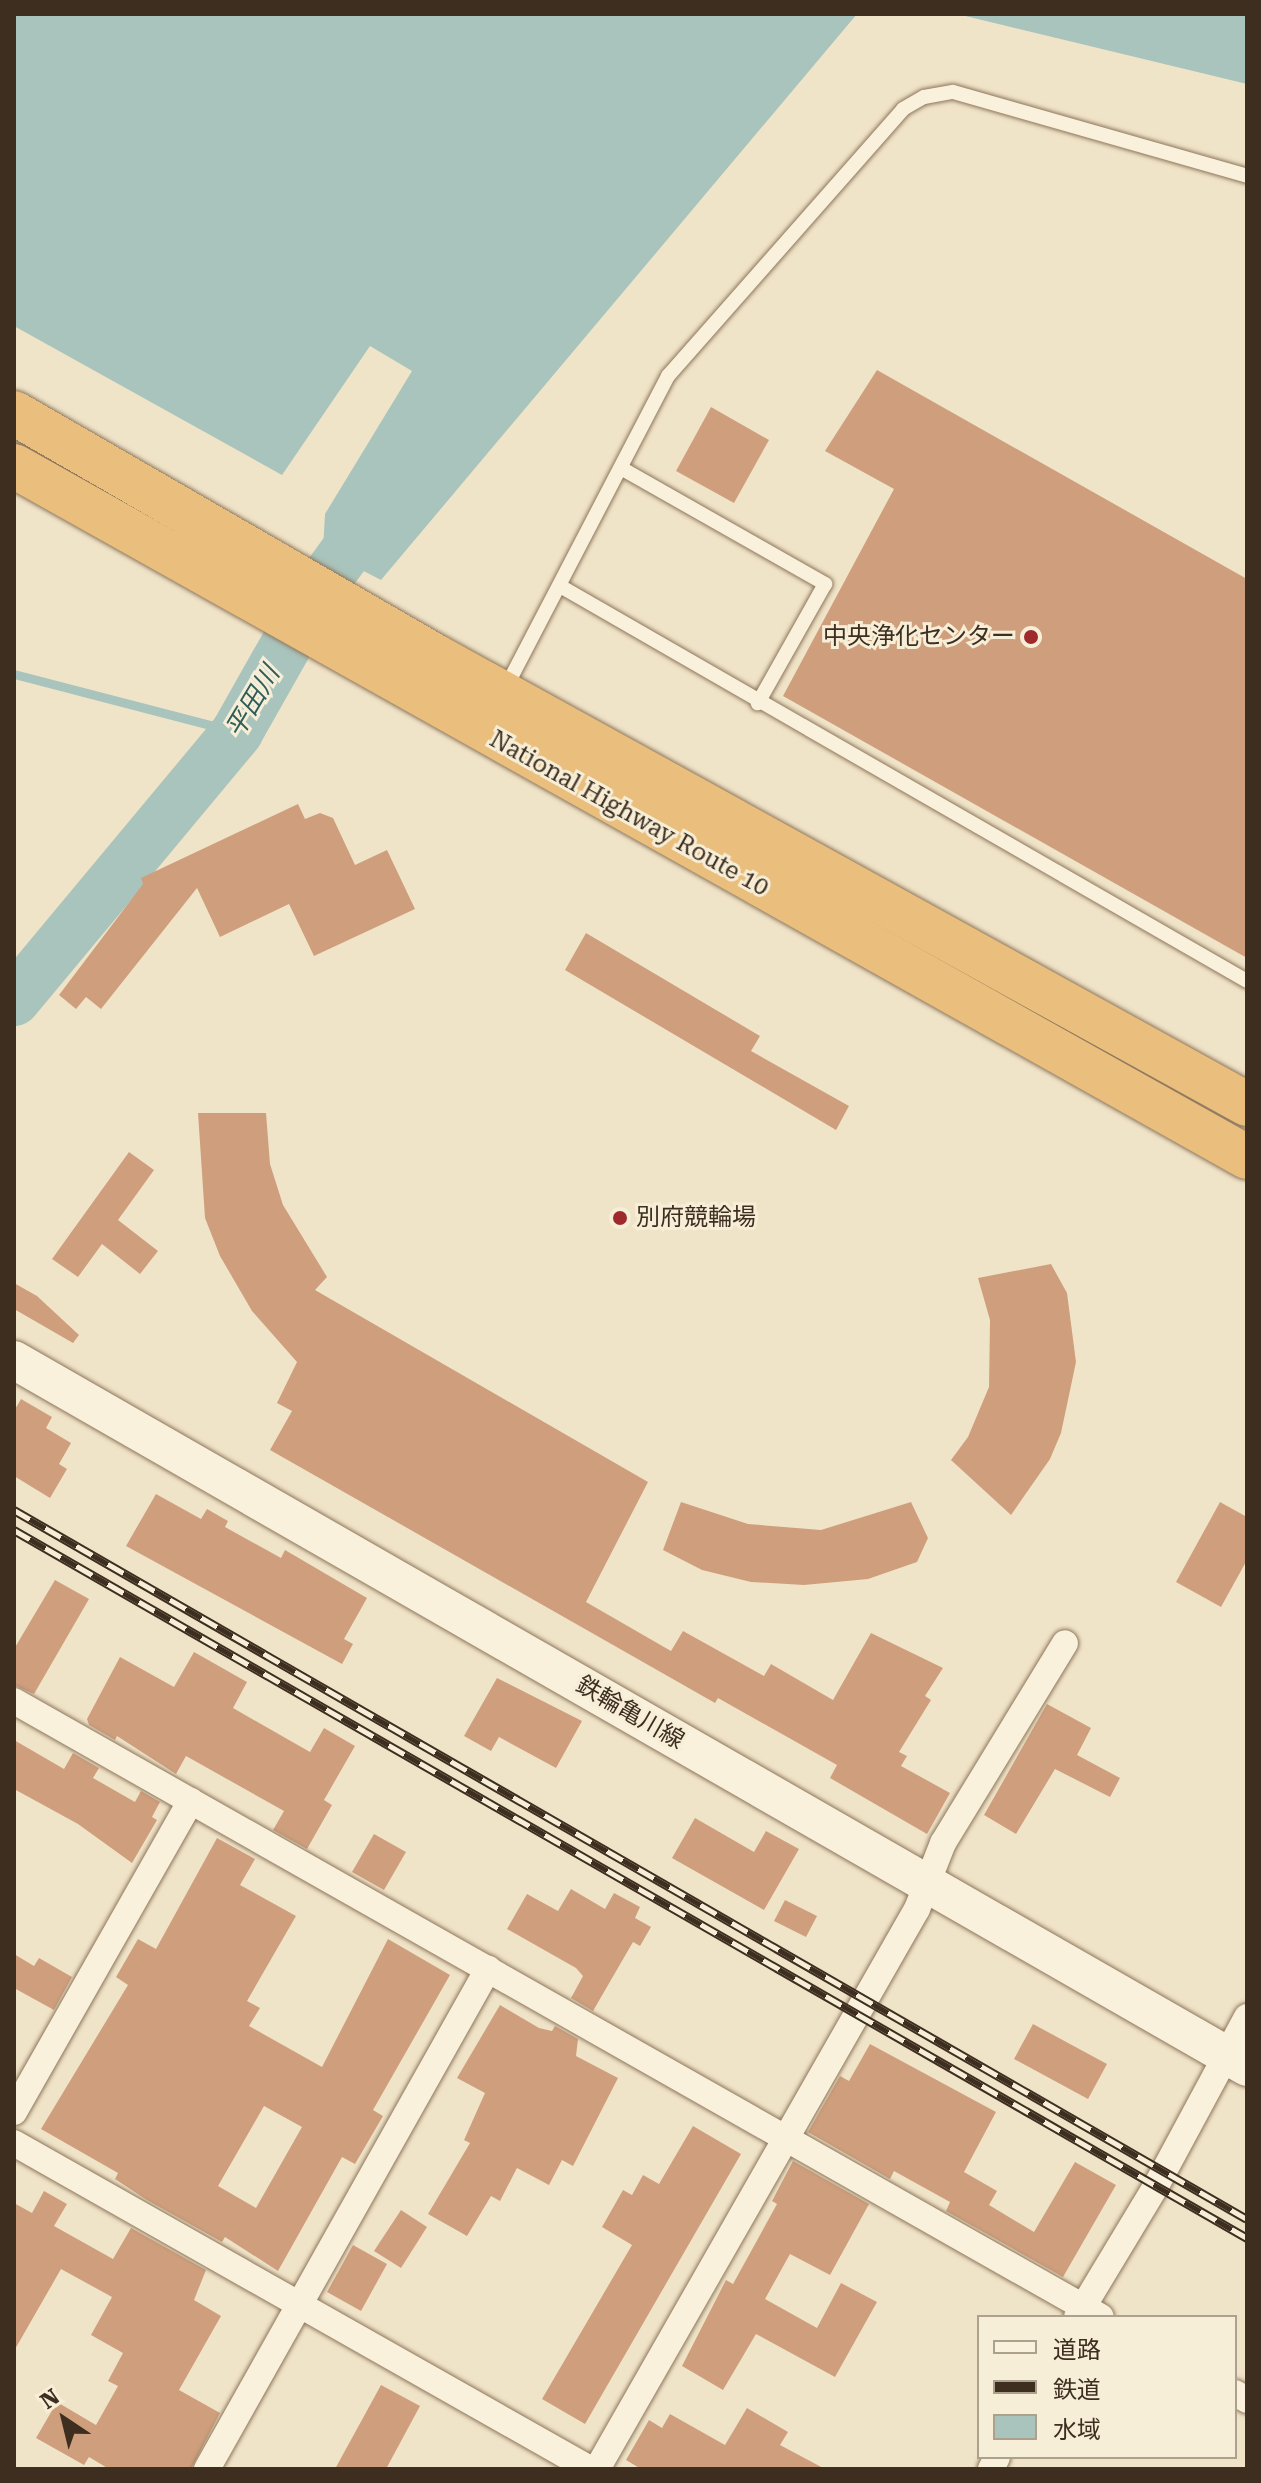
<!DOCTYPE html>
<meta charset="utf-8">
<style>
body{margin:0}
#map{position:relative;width:1261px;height:2483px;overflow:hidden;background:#f0e4c8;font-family:"Roboto Serif","Noto Sans JP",serif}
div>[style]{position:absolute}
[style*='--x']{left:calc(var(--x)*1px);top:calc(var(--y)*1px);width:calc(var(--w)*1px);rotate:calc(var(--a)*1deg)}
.water>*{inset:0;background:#a9c4bc}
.stream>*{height:9px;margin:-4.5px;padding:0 4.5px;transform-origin:4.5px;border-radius:4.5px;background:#a9c4bc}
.river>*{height:52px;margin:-26px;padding:0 26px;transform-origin:26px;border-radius:26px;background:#a9c4bc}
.building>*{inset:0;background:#cf9f7d}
.roads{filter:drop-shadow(0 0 2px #8d765c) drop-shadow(0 0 2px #8d765c)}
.service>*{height:14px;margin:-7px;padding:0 7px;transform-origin:7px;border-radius:7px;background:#faf1dc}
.minor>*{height:26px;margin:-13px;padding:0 13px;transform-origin:13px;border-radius:13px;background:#faf1dc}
.secondary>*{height:38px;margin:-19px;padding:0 19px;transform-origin:19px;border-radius:19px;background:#faf1dc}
.trunk>*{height:44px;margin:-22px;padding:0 22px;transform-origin:22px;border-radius:22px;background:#eabe7c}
.rail>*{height:9px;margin-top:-4.5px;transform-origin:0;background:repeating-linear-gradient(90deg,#f7eed8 0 18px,#3d2e20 0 36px);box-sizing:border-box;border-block:2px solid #3d2e20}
.dots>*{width:22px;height:22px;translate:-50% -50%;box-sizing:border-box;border:4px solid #f7eed8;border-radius:50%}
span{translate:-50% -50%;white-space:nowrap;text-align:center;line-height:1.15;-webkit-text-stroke:6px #f7eed8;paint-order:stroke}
.poi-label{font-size:24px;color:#3d2e20}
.right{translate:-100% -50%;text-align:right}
.left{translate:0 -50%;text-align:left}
.street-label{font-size:24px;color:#3d2e20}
.water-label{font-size:26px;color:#2f5d5a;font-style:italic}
.frame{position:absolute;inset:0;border:16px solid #3d2e20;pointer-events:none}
.legend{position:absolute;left:977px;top:2315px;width:260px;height:144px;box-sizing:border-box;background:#f7eed8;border:2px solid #ada18e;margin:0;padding:10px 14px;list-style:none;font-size:24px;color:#3d2e20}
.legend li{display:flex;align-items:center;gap:16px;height:40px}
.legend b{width:40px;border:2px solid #ada18e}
.north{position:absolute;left:24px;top:2379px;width:80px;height:80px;-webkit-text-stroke:6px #f7eed8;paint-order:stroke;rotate:325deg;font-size:22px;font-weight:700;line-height:32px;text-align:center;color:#3d2e20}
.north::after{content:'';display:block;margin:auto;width:28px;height:36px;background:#3d2e20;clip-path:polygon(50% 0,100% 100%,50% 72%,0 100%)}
</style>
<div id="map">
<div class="water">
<div style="clip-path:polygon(14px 14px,857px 14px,381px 580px,323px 550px,325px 514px,412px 371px,370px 346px,282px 475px,14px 326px)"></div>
<div style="clip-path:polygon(957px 14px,1247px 14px,1247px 84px)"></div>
</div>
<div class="stream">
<div style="--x:14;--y:674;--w:230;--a:14.6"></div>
</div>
<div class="river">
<div style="--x:14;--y:1000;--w:349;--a:-50.2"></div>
<div style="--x:237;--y:732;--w:159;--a:-60.5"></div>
<div style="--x:315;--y:594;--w:114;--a:-53.9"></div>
</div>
<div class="building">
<div style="clip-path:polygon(877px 370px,1247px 579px,1247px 958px,783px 696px,894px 489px,825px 451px)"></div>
<div style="clip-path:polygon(711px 407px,769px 440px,734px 503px,676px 471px)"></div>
<div style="clip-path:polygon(298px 804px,305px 819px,320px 813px,333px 818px,355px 865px,387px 850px,415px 909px,314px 956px,289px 904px,220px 937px,197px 888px,101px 1009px,86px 997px,76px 1009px,59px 995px,143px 884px,141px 878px)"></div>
<div style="clip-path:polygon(586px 933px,760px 1036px,751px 1051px,849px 1106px,836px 1130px,565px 970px)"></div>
<div style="clip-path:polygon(198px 1113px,266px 1113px,270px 1164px,283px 1205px,327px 1277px,315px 1290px,648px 1482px,586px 1602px,671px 1651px,683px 1631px,764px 1676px,771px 1664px,833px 1700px,871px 1633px,943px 1668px,925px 1696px,931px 1700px,899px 1752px,907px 1756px,901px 1766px,950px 1793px,927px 1834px,830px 1778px,837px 1765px,718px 1698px,715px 1703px,270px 1450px,292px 1411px,277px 1403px,297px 1362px,252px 1311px,220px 1256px,205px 1218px)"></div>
<div style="clip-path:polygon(129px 1152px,154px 1170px,118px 1220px,158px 1251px,140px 1274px,102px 1244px,78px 1277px,52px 1259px)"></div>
<div style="clip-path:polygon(1051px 1264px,1067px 1293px,1076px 1362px,1061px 1433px,1050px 1459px,1011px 1515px,951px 1460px,968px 1437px,989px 1387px,990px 1320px,978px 1278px)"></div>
<div style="clip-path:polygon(14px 1283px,37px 1296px,79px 1335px,73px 1343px,14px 1309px)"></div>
<div style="clip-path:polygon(21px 1399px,52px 1417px,46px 1428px,71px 1443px,59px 1464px,67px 1469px,50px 1498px,14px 1476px,14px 1411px)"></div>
<div style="clip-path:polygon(156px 1494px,201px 1519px,207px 1509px,228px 1521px,225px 1527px,281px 1558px,285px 1550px,367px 1598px,344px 1639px,353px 1644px,342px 1664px,126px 1546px)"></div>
<div style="clip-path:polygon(681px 1502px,748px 1524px,821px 1530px,911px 1502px,928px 1538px,917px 1562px,868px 1579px,804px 1585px,751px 1582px,702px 1570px,663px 1550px)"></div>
<div style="clip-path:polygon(1220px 1502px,1247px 1517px,1247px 1560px,1221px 1607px,1176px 1582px)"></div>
<div style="clip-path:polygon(55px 1580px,89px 1599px,34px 1694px,14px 1685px,14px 1649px)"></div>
<div style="clip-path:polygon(194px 1652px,247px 1682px,233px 1708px,310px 1752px,324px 1728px,355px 1746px,324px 1800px,332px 1805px,307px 1849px,273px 1830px,284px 1811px,186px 1756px,176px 1774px,117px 1736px,115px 1740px,89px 1725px,87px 1719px,120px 1657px,174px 1687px)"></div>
<div style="clip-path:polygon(497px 1678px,582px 1721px,556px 1768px,499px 1737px,491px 1751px,464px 1736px)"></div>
<div style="clip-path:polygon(1047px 1704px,1091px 1728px,1077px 1755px,1120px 1778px,1110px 1797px,1055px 1769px,1016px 1834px,984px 1815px)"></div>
<div style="clip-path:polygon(14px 1740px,64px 1769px,73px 1753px,99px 1768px,93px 1778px,135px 1802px,141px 1791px,160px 1802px,152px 1817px,157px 1820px,132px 1863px,78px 1824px,14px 1789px)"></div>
<div style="clip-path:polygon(695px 1818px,754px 1852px,766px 1831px,799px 1849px,764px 1910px,672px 1858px)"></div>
<div style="clip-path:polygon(374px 1834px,406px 1852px,384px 1890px,352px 1872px)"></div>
<div style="clip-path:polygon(evenodd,217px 1838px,255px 1859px,240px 1885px,296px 1916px,247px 2001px,260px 2008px,249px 2026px,322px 2067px,388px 1939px,450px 1975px,373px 2110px,383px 2116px,355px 2164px,342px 2157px,278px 2271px,225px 2237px,222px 2242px,147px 2200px,115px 2179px,118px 2173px,41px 2129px,128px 1985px,116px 1977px,138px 1939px,156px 1949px,217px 1838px,264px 2106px,302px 2127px,256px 2208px,218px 2186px,264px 2106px)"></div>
<div style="clip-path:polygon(571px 1889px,605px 1909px,614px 1893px,640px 1907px,635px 1918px,651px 1927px,640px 1946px,633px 1942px,593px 2011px,571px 1998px,583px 1976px,576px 1968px,507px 1929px,527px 1894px,558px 1911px)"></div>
<div style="clip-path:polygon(785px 1900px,817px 1916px,806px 1937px,774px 1921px)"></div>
<div style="clip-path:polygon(14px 1954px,34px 1966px,39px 1958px,72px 1977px,54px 2010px,14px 1988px)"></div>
<div style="clip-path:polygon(500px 2005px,539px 2028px,552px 2031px,555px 2026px,578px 2039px,576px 2056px,618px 2078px,573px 2166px,562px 2160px,549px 2185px,517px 2168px,500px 2201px,491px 2196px,467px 2236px,428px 2214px,470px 2143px,464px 2140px,485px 2093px,457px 2078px)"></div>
<div style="clip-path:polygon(1033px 2024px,1107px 2064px,1088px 2099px,1014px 2059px)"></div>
<div style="clip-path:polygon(870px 2044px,996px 2112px,964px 2172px,997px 2191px,989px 2205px,1034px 2232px,1075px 2162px,1116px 2185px,1063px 2277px,946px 2211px,950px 2202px,894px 2171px,890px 2179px,808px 2132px,840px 2076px,849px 2081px)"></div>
<div style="clip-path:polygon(693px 2126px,741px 2154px,585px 2424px,542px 2399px,632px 2245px,602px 2227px,623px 2190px,632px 2195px,643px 2175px,659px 2184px)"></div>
<div style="clip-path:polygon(793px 2161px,869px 2204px,830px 2275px,790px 2254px,765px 2299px,817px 2328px,841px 2283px,877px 2302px,835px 2377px,756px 2334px,723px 2390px,682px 2366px,726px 2280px,733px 2284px,777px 2204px,772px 2201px)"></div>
<div style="clip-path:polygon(44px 2191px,67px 2204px,54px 2226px,113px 2259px,131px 2228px,206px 2270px,194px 2300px,221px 2316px,179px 2390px,220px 2413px,191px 2469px,109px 2469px,89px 2457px,84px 2465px,36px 2438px,57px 2402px,96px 2425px,118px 2386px,108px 2381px,123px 2353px,91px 2335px,112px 2297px,61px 2269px,14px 2351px,14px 2203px,32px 2213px)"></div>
<div style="clip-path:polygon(401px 2210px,427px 2227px,401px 2268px,374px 2251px)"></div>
<div style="clip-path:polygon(353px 2245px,387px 2264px,361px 2311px,327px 2292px)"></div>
<div style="clip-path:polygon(381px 2385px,420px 2406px,386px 2469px,335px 2469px)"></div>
<div style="clip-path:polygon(747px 2408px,788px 2432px,780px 2445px,825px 2469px,641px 2469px,626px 2460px,649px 2420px,662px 2428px,670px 2414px,725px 2445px)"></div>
</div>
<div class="roads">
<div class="service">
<div style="--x:621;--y:468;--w:235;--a:29.6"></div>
<div style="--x:825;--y:584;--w:137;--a:119.4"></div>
<div style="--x:560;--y:586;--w:792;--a:29.9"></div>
<div style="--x:505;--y:689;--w:353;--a:-62.5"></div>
<div style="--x:668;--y:376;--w:356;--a:-48.6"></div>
<div style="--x:903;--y:109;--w:24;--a:-30"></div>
<div style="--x:924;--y:97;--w:29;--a:-10"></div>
<div style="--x:953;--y:92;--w:306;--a:15.9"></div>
</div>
<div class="minor">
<div style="--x:14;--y:1701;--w:1249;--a:29.54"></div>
<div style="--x:14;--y:2112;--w:358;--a:-60.4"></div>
<div style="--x:14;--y:2143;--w:662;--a:29.51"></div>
<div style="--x:1077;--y:2317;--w:153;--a:-58.9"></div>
<div style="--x:1156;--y:2186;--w:192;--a:-61.7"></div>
<div style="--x:1235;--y:2393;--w:14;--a:30"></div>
<div style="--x:207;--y:2469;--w:574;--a:-60.66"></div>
<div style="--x:597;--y:2469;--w:645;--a:-60.26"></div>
<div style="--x:917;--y:1909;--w:71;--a:-68.5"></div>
<div style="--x:943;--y:1843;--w:234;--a:-58.6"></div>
<div style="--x:991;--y:2469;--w:13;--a:-63"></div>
</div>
<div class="secondary">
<div style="--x:14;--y:1360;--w:1421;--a:29.83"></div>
</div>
<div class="trunk">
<div style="--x:14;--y:413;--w:486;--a:30"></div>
<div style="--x:435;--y:656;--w:927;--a:28.89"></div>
<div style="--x:14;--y:466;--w:1413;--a:29.27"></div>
</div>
</div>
<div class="rail">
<div style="--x:14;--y:1510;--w:1422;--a:29.9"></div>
<div style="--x:14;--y:1530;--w:1422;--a:29.86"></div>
</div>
<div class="dots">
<div style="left:1031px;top:637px;background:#9e2a2b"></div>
<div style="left:620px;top:1218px;background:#9e2a2b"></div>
</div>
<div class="poi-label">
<span class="right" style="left:1015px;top:637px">中央浄化センター</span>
<span class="left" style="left:636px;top:1218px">別府競輪場</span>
</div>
<div class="street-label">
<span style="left:629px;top:814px;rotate:29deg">National Highway Route 10</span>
<span style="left:630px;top:1713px;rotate:30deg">鉄輪亀川線</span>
</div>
<div class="water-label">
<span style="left:253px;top:702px;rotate:-59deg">平田川</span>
</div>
<div class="frame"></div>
<ul class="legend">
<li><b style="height:10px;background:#faf1dc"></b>道路</li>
<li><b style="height:10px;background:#3d2e20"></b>鉄道</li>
<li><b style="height:22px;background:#a9c4bc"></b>水域</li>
</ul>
<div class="north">N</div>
</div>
